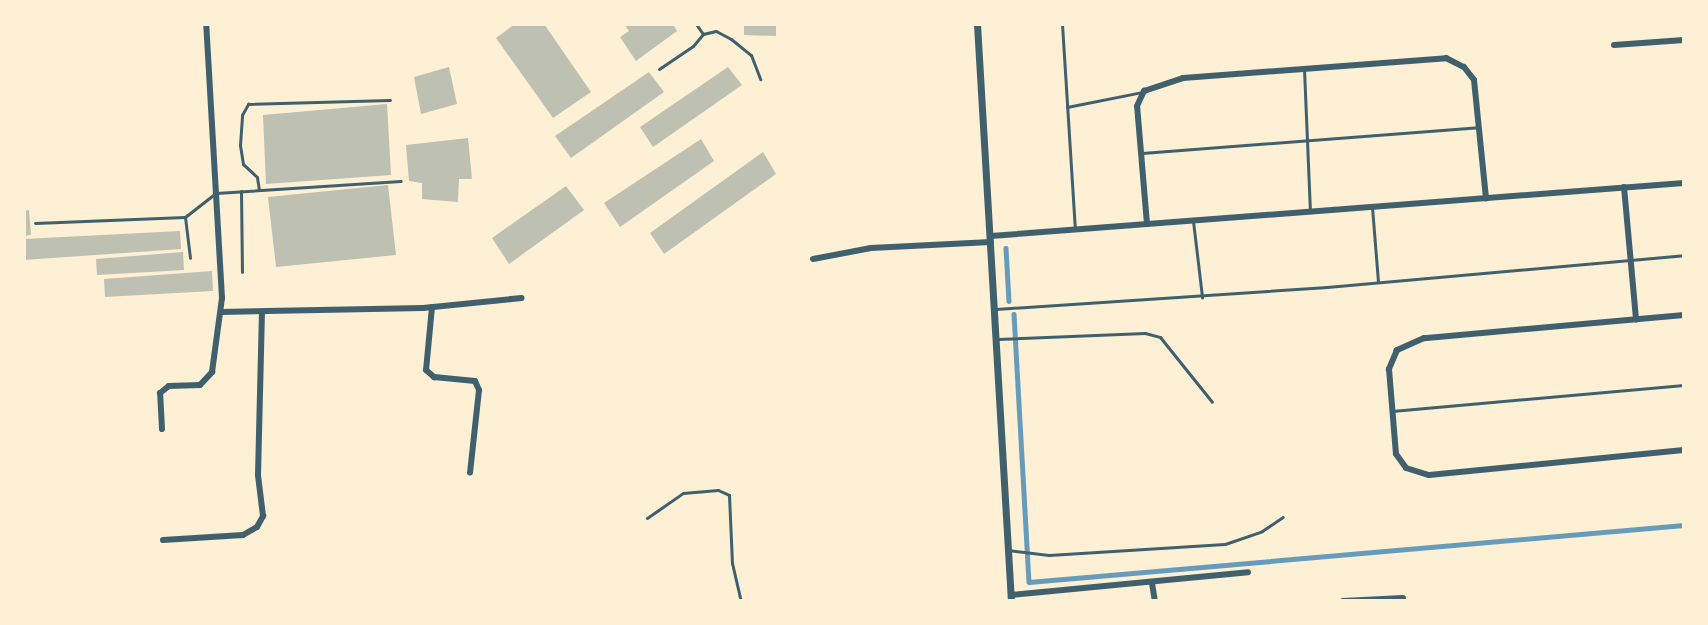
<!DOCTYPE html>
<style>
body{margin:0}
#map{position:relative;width:1708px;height:625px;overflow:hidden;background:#fdf0d5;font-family:"DM Sans",sans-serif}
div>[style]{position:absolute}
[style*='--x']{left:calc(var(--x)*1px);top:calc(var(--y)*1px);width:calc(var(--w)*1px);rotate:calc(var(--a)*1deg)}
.stream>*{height:4.5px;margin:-2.25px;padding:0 2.25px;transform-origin:2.25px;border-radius:2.25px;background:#669bbc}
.building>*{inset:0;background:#bec0b2}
.service>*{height:3px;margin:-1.5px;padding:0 1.5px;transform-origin:1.5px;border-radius:1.5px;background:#3f606c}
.minor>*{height:6px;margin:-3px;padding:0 3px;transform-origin:3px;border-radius:3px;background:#3f606c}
.tertiary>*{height:7px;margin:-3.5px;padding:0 3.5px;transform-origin:3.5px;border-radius:3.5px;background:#3f606c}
span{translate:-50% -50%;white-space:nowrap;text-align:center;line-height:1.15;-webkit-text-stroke:4.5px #fdf0d5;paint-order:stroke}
.frame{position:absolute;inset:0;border:26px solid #fdf0d5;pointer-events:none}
</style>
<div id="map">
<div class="stream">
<div style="--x:1006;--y:248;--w:53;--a:86.8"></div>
<div style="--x:1014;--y:314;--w:268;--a:86.8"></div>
<div style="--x:1029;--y:582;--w:657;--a:-4.97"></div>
</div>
<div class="building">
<div style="clip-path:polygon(515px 24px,544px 24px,591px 92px,553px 118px,496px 38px)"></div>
<div style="clip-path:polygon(624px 24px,673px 24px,677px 31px,636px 61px,620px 37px,629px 31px)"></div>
<div style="clip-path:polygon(744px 24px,776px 24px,776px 36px,744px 35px)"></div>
<div style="clip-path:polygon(449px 67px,457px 104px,421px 114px,414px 77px)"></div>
<div style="clip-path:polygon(728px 67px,742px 85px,653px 147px,640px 127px)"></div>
<div style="clip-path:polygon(649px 72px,664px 92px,571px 158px,555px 136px)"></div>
<div style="clip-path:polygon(387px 104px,391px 175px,266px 184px,263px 115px)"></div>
<div style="clip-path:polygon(468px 138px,472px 179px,459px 179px,458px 202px,422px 199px,422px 183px,409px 181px,406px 145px)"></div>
<div style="clip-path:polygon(701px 139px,714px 161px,620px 227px,604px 203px)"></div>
<div style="clip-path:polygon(763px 152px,776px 174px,664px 254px,650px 233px)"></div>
<div style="clip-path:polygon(388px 185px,396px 255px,276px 267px,268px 197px)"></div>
<div style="clip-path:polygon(566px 186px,584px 210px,509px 264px,492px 238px)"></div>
<div style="clip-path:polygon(29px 210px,31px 235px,24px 236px,24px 211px)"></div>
<div style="clip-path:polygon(180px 231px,181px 249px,24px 260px,24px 239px)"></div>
<div style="clip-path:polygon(183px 252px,184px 270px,97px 275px,96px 259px)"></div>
<div style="clip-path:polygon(212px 271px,213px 291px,105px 297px,104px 279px)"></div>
</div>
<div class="service">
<div style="--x:1062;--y:24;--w:205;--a:86.4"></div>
<div style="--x:703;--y:34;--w:13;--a:-13"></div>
<div style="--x:716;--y:31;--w:17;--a:28"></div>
<div style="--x:731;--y:39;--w:26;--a:39"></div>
<div style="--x:751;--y:55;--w:26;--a:69"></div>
<div style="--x:659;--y:69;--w:41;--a:-34.1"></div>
<div style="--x:693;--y:46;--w:16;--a:-50"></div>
<div style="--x:703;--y:34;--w:12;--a:-125"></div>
<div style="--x:1304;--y:69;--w:141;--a:87.6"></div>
<div style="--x:1067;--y:107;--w:76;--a:-11.3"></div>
<div style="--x:1142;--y:153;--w:337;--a:-4.4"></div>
<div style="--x:259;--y:190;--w:13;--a:-99"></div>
<div style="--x:257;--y:177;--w:19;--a:-137"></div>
<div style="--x:243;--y:164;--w:19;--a:-99"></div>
<div style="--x:240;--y:145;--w:30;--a:-86"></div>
<div style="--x:242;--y:115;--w:13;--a:-61"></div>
<div style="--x:248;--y:104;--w:142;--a:-1.6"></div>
<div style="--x:241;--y:191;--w:81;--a:89.3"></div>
<div style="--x:1372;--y:207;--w:75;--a:85.4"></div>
<div style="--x:185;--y:217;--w:41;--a:83"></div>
<div style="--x:1193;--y:221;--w:77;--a:83.2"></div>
<div style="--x:35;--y:223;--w:150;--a:-2.3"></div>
<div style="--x:185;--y:217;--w:39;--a:-38"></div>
<div style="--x:216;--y:193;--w:185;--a:-3.7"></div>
<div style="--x:996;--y:309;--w:332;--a:-3.8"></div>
<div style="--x:1327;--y:287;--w:358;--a:-5.1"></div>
<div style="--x:998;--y:339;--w:147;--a:-2.3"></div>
<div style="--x:1145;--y:333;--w:16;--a:15"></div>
<div style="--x:1160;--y:337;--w:83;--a:51.3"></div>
<div style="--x:1392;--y:411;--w:293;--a:-5.1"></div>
<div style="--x:647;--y:518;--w:44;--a:-34.8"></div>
<div style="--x:683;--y:493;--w:35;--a:-5"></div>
<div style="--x:718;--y:490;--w:12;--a:24"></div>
<div style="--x:729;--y:495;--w:68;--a:87.5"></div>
<div style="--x:732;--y:563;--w:39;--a:77"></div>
<div style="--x:1008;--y:550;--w:41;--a:7"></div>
<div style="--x:1049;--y:555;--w:176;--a:-3.6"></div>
<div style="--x:1225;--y:544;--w:39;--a:-19"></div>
<div style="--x:1262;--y:531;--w:25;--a:-34"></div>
</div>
<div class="minor">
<div style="--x:1614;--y:45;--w:70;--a:-4.1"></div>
<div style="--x:1624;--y:187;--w:133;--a:84.8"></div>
<div style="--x:1147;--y:224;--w:118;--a:-94.8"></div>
<div style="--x:1137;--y:106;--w:17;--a:-65"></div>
<div style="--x:1144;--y:91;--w:41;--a:-18.4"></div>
<div style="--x:1183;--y:78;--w:264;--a:-4.3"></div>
<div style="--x:1446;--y:58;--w:20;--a:27"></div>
<div style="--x:1464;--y:67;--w:16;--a:52"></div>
<div style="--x:1474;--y:80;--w:119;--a:84.2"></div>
<div style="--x:991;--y:236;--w:695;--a:-4.37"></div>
<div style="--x:813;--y:259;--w:59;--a:-10.7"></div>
<div style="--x:871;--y:248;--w:120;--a:-2.9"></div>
<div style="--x:432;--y:307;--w:63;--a:95.4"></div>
<div style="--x:426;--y:370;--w:11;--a:41"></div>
<div style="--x:434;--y:377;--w:41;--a:5.6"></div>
<div style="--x:475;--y:381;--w:10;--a:66"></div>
<div style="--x:479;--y:390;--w:83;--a:96.2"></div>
<div style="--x:221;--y:312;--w:202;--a:-1.1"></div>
<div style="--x:423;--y:308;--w:99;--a:-5.8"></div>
<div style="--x:1684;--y:315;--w:261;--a:174.9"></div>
<div style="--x:1424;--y:338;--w:30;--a:156"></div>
<div style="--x:1397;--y:350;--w:21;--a:113"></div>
<div style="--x:1389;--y:369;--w:85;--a:85.3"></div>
<div style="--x:1396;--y:454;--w:17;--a:54"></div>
<div style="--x:1406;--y:468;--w:24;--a:17"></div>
<div style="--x:1429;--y:475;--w:256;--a:-5.6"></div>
<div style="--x:162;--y:429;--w:36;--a:-93"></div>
<div style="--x:160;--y:393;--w:11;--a:-38"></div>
<div style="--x:169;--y:386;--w:31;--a:-2"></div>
<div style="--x:200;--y:385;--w:18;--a:-47"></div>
<div style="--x:212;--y:372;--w:75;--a:-82.3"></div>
<div style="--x:222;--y:298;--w:274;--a:-93.3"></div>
<div style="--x:163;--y:540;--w:80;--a:-3.6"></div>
<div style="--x:243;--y:535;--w:16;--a:-30"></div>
<div style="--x:257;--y:527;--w:13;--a:-61"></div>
<div style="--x:263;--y:516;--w:41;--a:-97"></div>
<div style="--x:258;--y:475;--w:163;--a:-88.6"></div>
<div style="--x:1152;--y:583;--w:18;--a:81"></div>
<div style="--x:1011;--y:595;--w:238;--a:-5.5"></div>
<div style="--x:1343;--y:601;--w:60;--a:-2.9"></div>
</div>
<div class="tertiary">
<div style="--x:977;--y:24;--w:578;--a:86.63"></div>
</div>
<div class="frame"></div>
</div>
